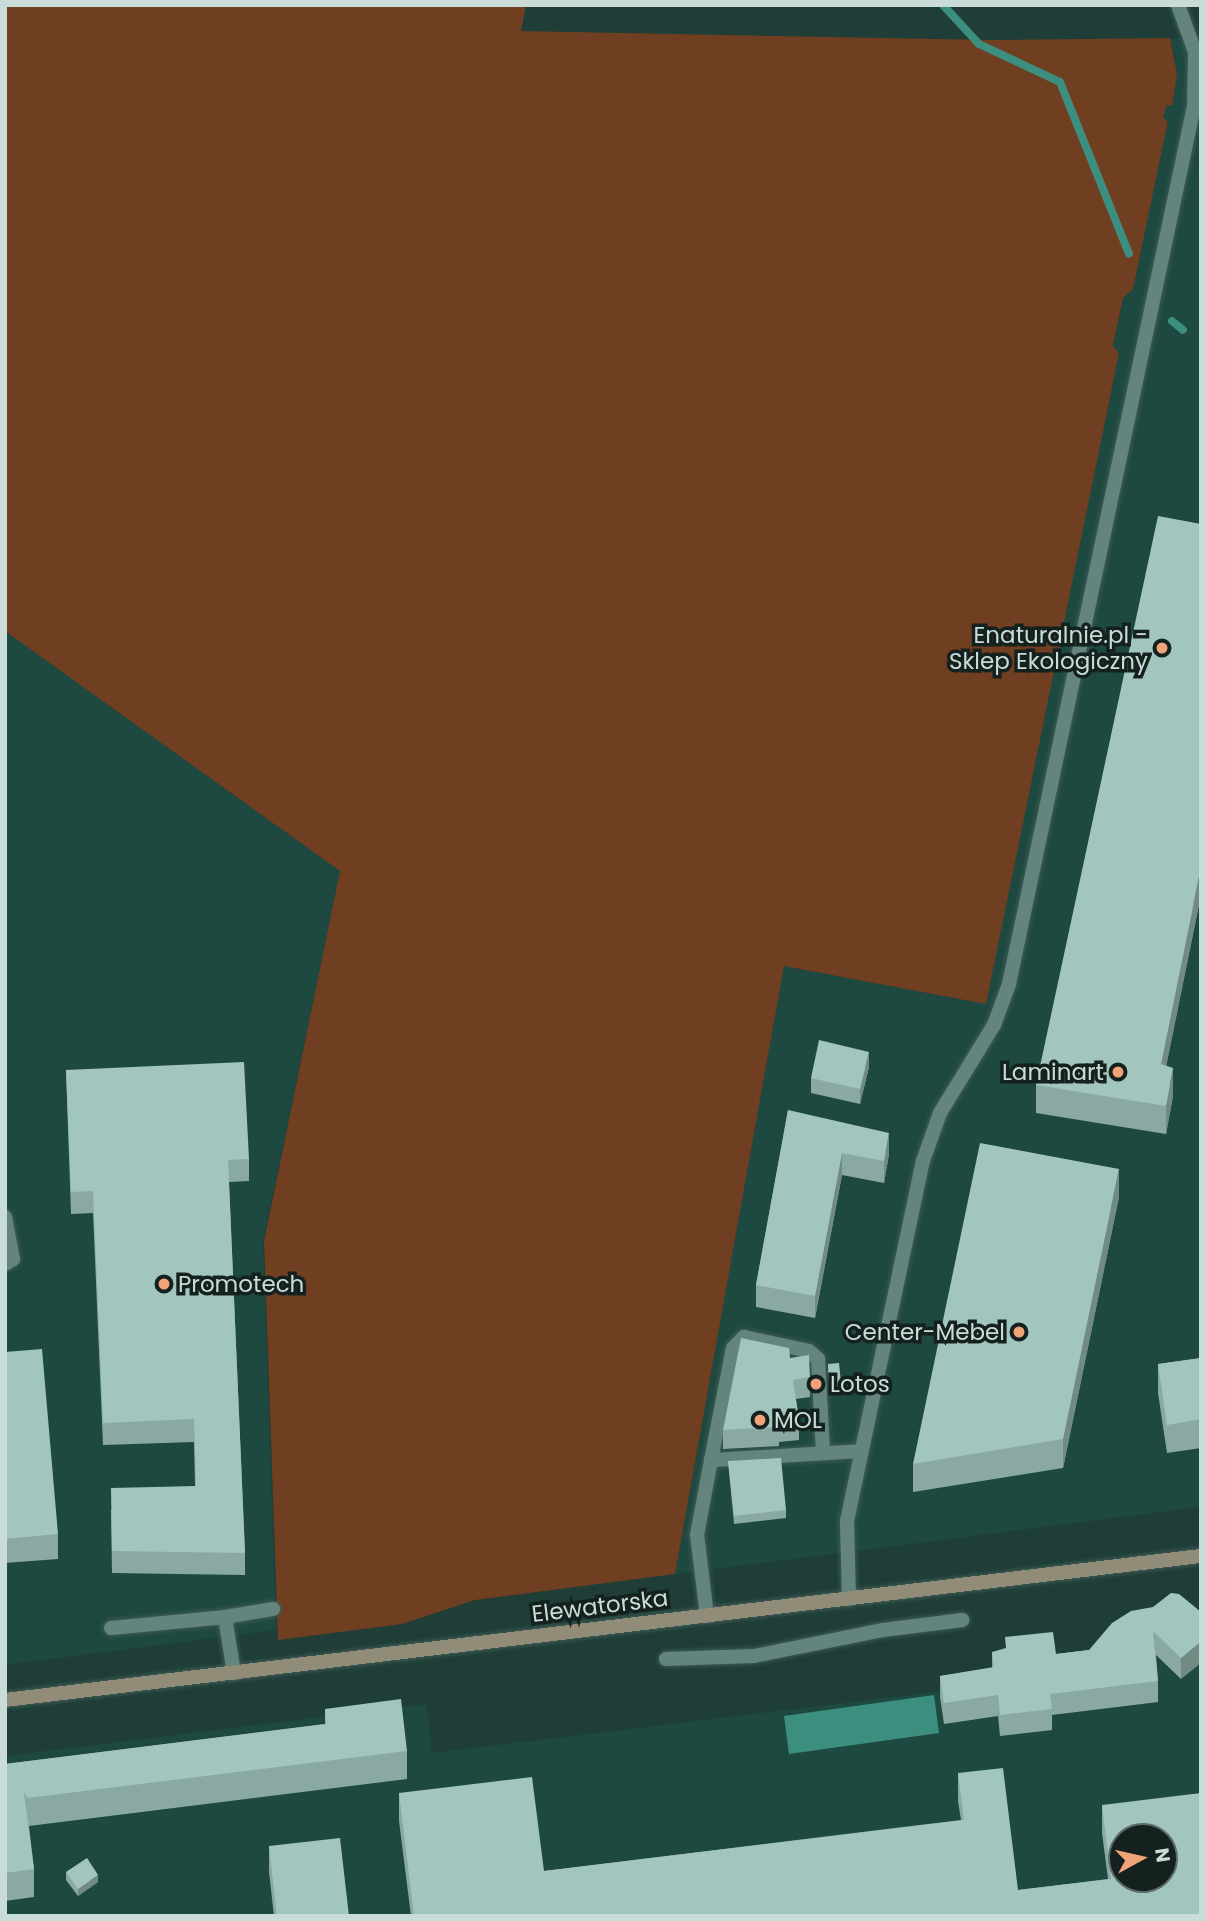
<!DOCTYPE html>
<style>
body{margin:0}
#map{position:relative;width:1206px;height:1921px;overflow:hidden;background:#1e3e37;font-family:Poppins,sans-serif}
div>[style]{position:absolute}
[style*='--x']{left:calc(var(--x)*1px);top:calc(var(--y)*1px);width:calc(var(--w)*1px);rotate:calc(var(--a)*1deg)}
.built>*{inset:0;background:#1e4941}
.green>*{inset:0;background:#703e20}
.water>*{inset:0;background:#3c8e7f}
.stream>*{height:8px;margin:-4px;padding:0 4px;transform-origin:4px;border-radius:4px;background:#3c8e7f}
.roads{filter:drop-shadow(0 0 2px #3f5b56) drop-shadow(0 0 2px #3f5b56)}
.lane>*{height:14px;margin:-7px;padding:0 7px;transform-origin:7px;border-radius:7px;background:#64857e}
.street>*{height:14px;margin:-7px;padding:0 7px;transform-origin:7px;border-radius:7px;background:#64857e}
.secondary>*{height:14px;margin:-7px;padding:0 7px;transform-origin:7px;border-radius:7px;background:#908c77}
.wall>*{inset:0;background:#8ba9a3}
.shaded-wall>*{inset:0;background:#718a84}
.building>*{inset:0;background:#a2c5bd}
.dots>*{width:19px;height:19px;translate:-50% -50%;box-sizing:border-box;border:4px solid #14211e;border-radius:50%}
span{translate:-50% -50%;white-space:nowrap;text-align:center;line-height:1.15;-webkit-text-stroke:7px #14211e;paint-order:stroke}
.poi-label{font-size:23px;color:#cadcd8}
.right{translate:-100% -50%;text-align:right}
.left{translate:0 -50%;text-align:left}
.street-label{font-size:23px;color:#cadcd8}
.frame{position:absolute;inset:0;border:7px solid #cadcd8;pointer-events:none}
.north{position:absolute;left:1108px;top:1823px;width:70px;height:70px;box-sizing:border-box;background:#14211e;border:2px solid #5d6c68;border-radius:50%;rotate:82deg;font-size:19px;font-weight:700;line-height:28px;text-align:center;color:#cadcd8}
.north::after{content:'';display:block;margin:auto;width:24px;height:32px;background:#efa377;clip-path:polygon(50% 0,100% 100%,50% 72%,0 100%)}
</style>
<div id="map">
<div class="built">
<div style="clip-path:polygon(1170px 38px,1201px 39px,1201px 1507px,675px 1574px,784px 966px,986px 1004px,1123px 298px,1133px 289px,1168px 121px,1163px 119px,1167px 105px,1172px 106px,1175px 57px)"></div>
<div style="clip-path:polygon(5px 631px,340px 871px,263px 1241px,276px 1630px,5px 1665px)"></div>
<div style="clip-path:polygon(evenodd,1201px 1650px,1201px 1916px,5px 1916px,5px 1756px,427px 1704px,432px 1753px,969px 1688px,1201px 1650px,1122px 1837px,1164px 1837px,1164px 1879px,1122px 1879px,1122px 1837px)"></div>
</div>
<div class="green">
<div style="clip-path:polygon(5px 5px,526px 5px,521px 31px,989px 40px,1170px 38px,1177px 75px,1172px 106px,1167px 105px,1163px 118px,1168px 121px,1133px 289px,1123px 298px,1113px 346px,1119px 353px,986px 1004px,784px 966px,675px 1574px,475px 1600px,402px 1624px,278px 1640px,264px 1241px,340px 871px,5px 631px)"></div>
</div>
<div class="water">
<div style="clip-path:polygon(934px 1695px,939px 1733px,789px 1754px,784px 1716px)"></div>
</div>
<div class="stream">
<div style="--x:943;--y:5;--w:53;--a:47.3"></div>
<div style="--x:979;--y:44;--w:89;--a:25.1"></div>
<div style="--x:1060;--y:82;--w:185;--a:68.1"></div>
<div style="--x:1172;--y:321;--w:14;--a:39"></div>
</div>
<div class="roads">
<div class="lane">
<div style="--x:5;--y:1217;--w:43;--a:79.2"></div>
<div style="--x:13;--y:1259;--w:9;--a:148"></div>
<div style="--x:711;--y:1460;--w:114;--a:-78.9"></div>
<div style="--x:733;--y:1348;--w:16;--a:-45"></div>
<div style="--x:744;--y:1337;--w:66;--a:12.2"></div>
<div style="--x:809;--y:1351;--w:12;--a:42"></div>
<div style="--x:818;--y:1359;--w:92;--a:86.9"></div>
<div style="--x:707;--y:1616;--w:82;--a:-97"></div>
<div style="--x:697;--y:1535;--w:76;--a:-79.4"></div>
<div style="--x:711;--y:1460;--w:151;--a:-3.4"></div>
<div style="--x:225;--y:1617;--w:49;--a:-9.5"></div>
<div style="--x:111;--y:1628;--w:115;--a:-5.5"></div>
<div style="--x:225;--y:1617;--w:57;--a:80.9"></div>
<div style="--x:666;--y:1659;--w:88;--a:-2"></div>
<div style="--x:754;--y:1656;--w:132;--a:-11.4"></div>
<div style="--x:883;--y:1630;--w:80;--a:-7.2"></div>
</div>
<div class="street">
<div style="--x:849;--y:1599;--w:78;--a:-91.5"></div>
<div style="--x:847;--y:1521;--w:368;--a:-78.1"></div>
<div style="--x:923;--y:1161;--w:51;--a:-70.5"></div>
<div style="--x:940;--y:1113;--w:103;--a:-58.5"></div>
<div style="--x:994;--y:1025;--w:44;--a:-69.9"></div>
<div style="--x:1009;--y:984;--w:897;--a:-78.1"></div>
<div style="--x:1194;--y:106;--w:54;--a:-88.9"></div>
<div style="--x:1195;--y:52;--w:50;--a:-109.9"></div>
</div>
<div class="secondary">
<div style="--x:5;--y:1700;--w:1205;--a:-6.87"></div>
</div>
</div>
<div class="wall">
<div style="clip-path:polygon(1201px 895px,1166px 1066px,1173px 1096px,1166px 1134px,1036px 1113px,1036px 1085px)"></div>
<div style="clip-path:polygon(869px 1067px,860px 1104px,811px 1093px,811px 1078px)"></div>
<div style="clip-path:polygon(66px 1070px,249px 1159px,249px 1181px,229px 1182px,245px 1553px,245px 1575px,112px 1573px,111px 1510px,195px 1486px,194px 1442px,103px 1445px,93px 1213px,71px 1214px)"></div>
<div style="clip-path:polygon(788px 1110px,889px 1154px,884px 1183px,842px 1175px,815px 1318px,756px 1307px,756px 1285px)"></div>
<div style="clip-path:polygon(1119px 1197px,1063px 1468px,913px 1492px,913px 1464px)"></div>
<div style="clip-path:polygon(5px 1352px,58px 1534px,58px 1559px,5px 1563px)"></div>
<div style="clip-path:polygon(790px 1358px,810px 1377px,810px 1397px,796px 1399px,799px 1420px,799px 1440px,779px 1442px,779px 1446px,723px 1449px,723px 1430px)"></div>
<div style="clip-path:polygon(1201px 1358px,1201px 1448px,1167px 1453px,1158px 1393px,1158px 1364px)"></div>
<div style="clip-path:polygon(828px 1364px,841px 1383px,841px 1391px,829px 1393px)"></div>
<div style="clip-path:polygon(728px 1461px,786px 1510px,786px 1518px,734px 1524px)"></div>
<div style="clip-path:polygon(1201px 1612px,1181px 1679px,1156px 1655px,1158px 1681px,1158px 1702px,1052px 1715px,1052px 1730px,1000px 1736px,998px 1716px,944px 1724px,940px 1697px,940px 1676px,992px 1668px,992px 1652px,1056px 1654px,1089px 1650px)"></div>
<div style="clip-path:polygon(325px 1709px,407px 1751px,407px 1779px,29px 1826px,34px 1869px,34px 1897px,5px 1901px,5px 1764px,325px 1724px)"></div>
<div style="clip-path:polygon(958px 1773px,1018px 1890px,1108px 1879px,1102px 1833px,1102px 1805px,1201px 1916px,411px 1916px,399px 1821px,399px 1793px,544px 1871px,961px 1820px,958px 1801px)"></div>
<div style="clip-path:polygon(269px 1846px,349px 1916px,274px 1916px,269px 1872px)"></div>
<div style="clip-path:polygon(66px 1872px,98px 1882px,78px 1896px,66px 1880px)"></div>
</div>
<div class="shaded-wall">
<div style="clip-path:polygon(1201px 867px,1201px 895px,1161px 1092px,1161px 1064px)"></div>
<div style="clip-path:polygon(869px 1052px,869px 1067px,860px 1104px,860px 1089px)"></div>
<div style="clip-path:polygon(1173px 1068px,1173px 1096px,1166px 1134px,1166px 1106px)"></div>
<div style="clip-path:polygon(889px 1133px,889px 1154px,884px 1183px,884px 1161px)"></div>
<div style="clip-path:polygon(842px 1153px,842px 1175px,815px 1318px,815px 1296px)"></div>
<div style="clip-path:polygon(1119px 1169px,1119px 1197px,1063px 1468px,1063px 1439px)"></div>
<div style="clip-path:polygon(1201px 1642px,1201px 1663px,1181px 1679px,1181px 1658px)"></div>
<div style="clip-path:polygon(98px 1875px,98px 1882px,78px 1896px,78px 1889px)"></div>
</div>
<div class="building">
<div style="clip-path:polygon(1158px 516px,1201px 524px,1201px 867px,1161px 1064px,1173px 1068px,1166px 1106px,1036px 1085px)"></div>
<div style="clip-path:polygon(819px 1040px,869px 1052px,860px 1089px,811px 1078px)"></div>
<div style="clip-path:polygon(244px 1062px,249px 1159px,228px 1160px,245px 1553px,112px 1551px,111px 1488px,196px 1486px,194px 1419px,103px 1423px,93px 1191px,71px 1192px,66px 1070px)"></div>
<div style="clip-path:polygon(788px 1110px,889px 1133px,884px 1161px,842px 1153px,815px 1296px,756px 1285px)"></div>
<div style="clip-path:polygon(980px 1143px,1119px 1169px,1063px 1439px,913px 1464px)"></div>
<div style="clip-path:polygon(741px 1338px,789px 1348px,790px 1358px,809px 1355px,810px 1377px,793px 1380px,799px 1420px,778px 1423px,779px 1427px,723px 1430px)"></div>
<div style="clip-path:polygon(42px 1349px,58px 1534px,5px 1539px,5px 1352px)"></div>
<div style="clip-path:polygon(1201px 1358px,1201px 1419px,1167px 1425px,1158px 1364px)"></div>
<div style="clip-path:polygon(839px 1363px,841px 1383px,829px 1386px,828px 1364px)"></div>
<div style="clip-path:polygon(781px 1458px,786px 1510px,734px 1516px,728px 1461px)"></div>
<div style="clip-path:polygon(1171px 1593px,1179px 1594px,1201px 1612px,1201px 1642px,1181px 1658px,1153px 1631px,1158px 1681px,1050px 1694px,1052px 1709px,1000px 1715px,998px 1695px,944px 1703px,940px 1676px,994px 1667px,992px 1652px,1006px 1648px,1005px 1637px,1053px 1632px,1056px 1654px,1089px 1650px,1112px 1623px,1131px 1611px,1153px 1607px)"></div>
<div style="clip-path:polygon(401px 1699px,407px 1751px,28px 1798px,24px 1793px,34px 1869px,5px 1873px,5px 1764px,326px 1724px,325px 1709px)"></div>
<div style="clip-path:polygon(evenodd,1003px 1768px,1018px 1890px,1111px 1879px,1102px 1805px,1201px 1793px,1201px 1916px,414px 1916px,399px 1793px,532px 1777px,544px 1871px,964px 1820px,958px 1773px,1003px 1768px,1122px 1837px,1164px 1837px,1164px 1879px,1122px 1879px,1122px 1837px)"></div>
<div style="clip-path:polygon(340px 1838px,349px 1916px,277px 1916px,269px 1846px)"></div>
<div style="clip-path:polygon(87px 1858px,98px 1875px,78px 1889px,66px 1872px)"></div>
</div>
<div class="dots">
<div style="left:1162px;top:648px;background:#efa377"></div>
<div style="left:1118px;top:1072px;background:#efa377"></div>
<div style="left:164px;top:1284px;background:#efa377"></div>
<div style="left:1019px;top:1332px;background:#efa377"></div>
<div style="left:816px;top:1384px;background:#efa377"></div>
<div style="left:760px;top:1420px;background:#efa377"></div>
</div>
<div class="poi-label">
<span class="right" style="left:1148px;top:648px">Enaturalnie.pl -<br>Sklep Ekologiczny</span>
<span class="right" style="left:1104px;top:1072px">Laminart</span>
<span class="left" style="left:178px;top:1284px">Promotech</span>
<span class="right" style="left:1005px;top:1332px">Center-Mebel</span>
<span class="left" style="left:830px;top:1384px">Lotos</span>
<span class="left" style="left:774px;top:1420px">MOL</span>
</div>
<div class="street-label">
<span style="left:600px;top:1606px;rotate:-7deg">Elewatorska</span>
</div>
<div class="frame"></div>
<div class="north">N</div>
</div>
